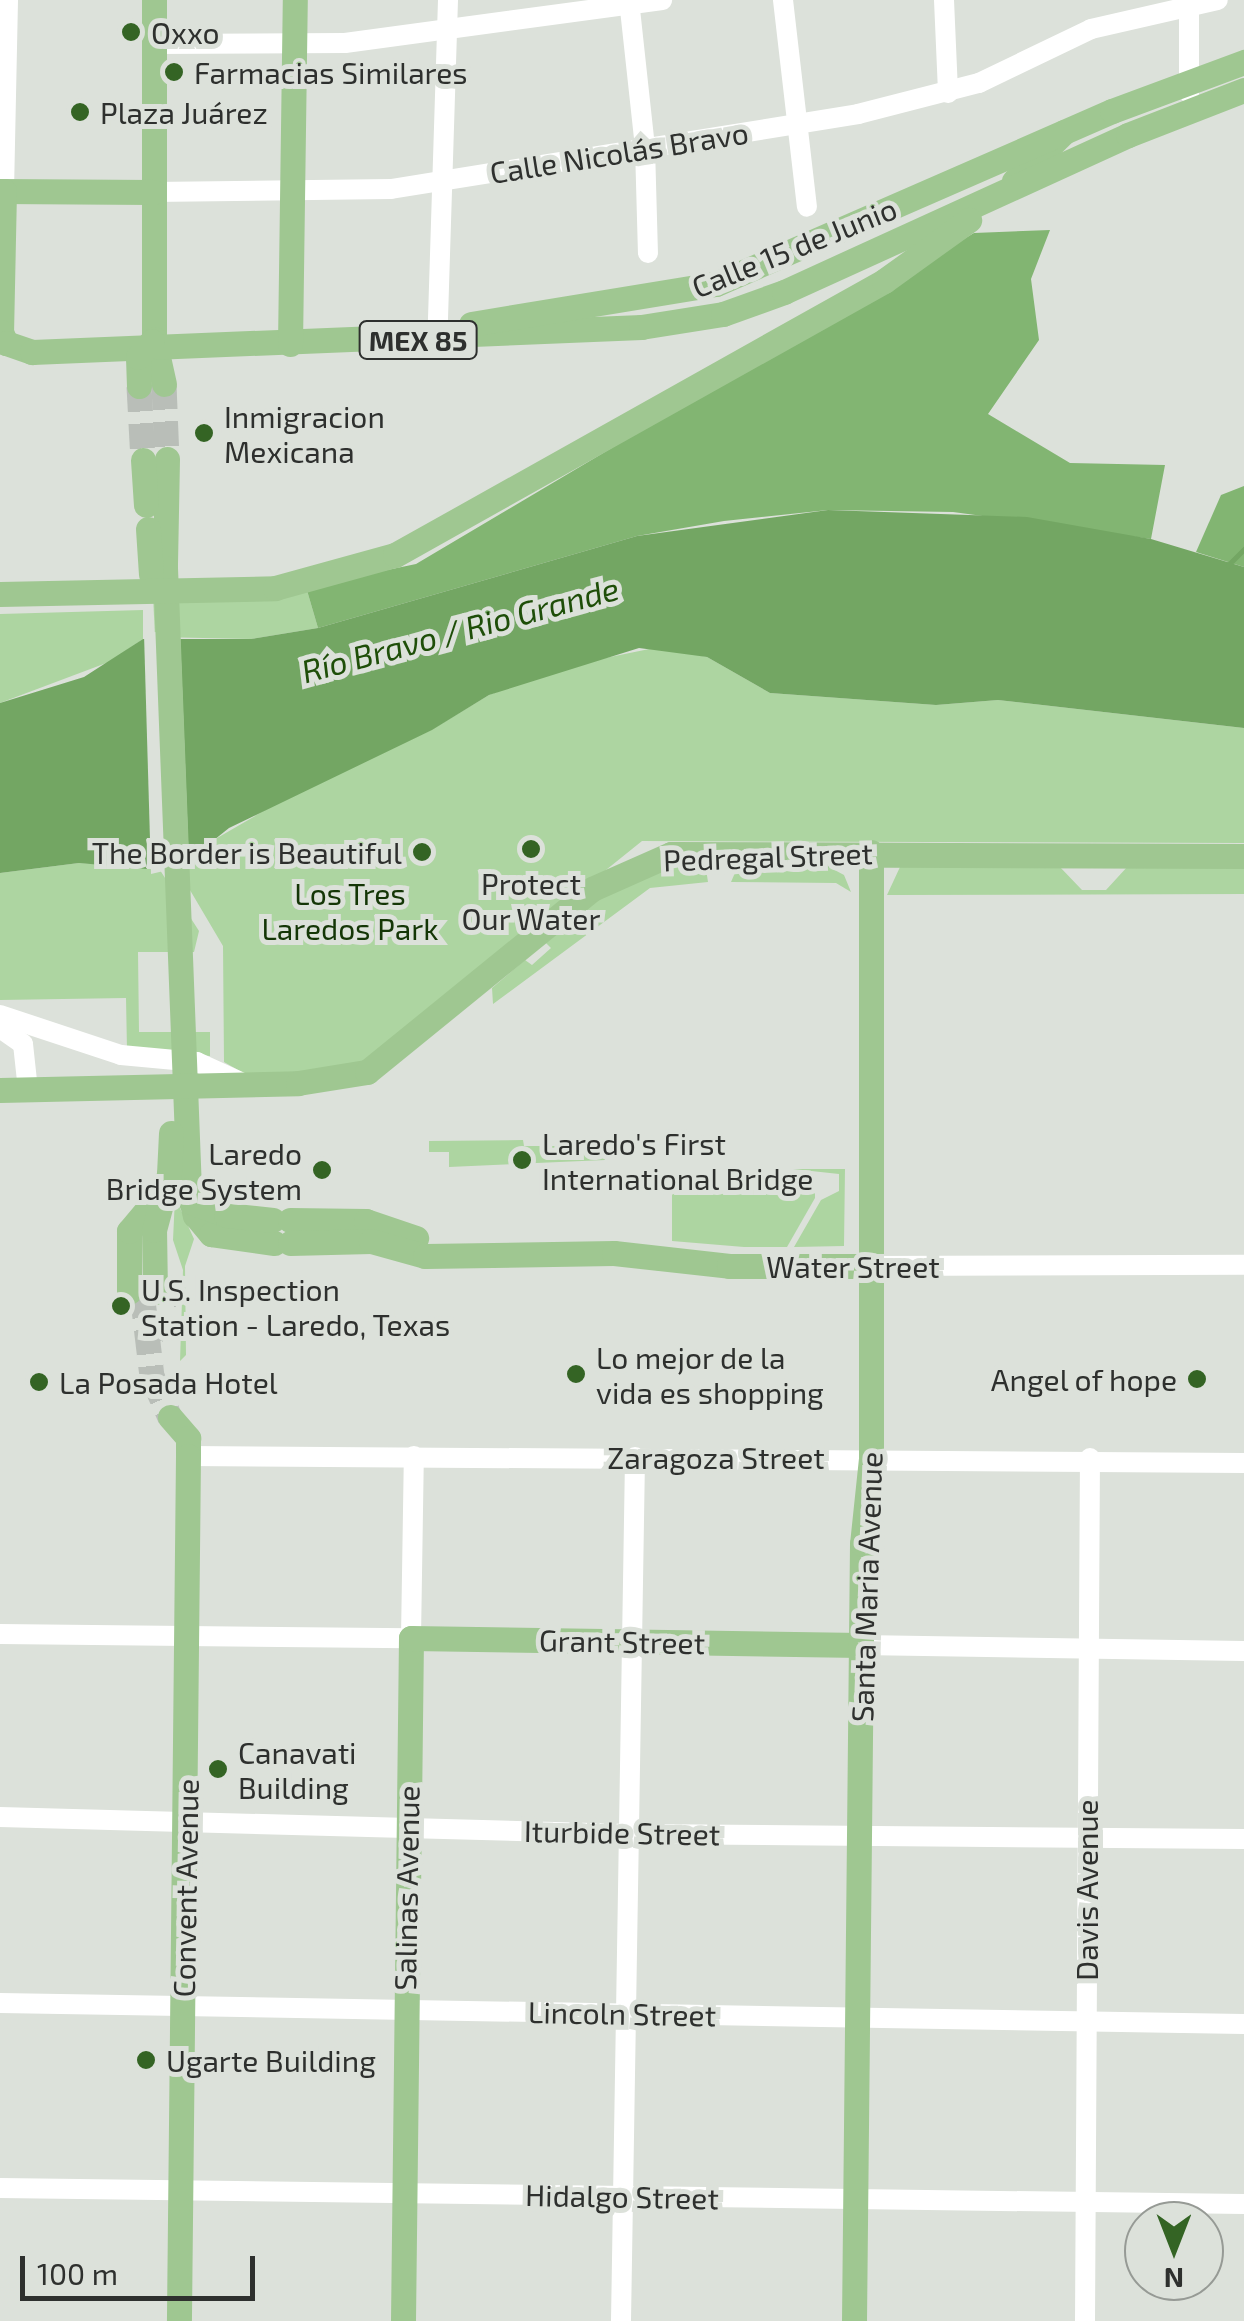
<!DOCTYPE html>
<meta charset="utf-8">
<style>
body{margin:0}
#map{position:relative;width:1244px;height:2321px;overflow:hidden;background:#dce1da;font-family:"Exo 2",sans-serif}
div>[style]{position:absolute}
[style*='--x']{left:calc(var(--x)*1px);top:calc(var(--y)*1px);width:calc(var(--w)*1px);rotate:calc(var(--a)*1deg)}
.green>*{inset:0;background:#add5a1}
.forest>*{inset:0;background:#82b572}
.water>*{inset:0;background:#73a663}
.pier>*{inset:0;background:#dce1da}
.stream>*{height:5px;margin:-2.5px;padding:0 2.5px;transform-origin:2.5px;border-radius:2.5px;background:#73a663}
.major-tunnel>*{height:25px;margin-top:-12.5px;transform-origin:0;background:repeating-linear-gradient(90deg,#b9beb8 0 25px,transparent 0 37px)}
.minor>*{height:20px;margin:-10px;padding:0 10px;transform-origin:10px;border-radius:10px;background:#fff}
.major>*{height:25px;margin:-12.5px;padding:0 12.5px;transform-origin:12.5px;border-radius:12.5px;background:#9fc791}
.dots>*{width:28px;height:28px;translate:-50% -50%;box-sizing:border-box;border:5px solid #dce1da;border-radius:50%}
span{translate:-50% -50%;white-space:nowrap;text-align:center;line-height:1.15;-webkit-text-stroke:10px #dce1da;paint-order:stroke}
.shield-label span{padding:2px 8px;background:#dce1da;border:2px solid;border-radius:8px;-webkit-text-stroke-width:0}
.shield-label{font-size:28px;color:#2e302e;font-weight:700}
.poi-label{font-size:30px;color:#2e302e}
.left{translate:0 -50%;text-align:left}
.right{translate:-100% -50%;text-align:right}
.street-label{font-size:30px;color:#2e302e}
.park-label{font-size:30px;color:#143606}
.water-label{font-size:32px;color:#1e4e08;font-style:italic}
.north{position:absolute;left:1124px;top:2201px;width:100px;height:100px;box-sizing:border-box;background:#dce1da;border:2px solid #969a95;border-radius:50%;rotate:180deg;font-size:28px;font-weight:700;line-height:40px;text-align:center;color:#2e302e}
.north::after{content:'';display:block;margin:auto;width:35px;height:45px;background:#346424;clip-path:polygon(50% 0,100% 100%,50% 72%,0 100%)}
.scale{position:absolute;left:20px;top:2256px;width:235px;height:45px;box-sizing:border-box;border:5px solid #2e302e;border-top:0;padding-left:12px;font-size:30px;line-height:35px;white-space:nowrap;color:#2e302e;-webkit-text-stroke:8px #dce1da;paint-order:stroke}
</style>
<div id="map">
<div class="green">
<div style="clip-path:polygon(306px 587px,318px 628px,251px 639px,155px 637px,153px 595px)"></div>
<div style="clip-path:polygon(143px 610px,143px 639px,109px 662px,0 703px,0 614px)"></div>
<div style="clip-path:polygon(659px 647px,707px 657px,770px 693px,936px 705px,998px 700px,1244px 728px,1244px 843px,642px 841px,371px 1059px,332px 1073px,245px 1074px,224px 1062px,223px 946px,174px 863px,293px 794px,431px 730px,489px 695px,566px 666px)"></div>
<div style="clip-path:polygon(79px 863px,158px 867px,199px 931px,194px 952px,138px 952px,139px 1032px,210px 1032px,210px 1056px,127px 1050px,126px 998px,0 1000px,0 873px)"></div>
<div style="clip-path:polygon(1244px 864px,1244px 894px,887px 895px,900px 867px,1059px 866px,1082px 890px,1106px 890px,1128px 866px)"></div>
<div style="clip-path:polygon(682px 865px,706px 869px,708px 882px,650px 888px,493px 1004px,492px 988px,525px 960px,532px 965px,551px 948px,545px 942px,596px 898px,651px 871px)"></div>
<div style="clip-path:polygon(738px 866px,829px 867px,844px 875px,851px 892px,836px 883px,731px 882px)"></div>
<div style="clip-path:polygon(523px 1140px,524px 1146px,605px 1146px,605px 1160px,449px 1167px,449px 1152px,429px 1152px,429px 1141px)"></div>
<div style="clip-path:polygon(793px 1169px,845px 1169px,844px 1246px,794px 1247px,821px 1200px,839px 1191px,839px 1174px)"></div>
<div style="clip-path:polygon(672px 1189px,815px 1190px,815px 1198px,787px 1247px,744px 1247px,672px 1241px)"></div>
<div style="clip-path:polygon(175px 1197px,194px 1239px,185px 1266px,186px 1355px,180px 1361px,183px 1270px,173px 1240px)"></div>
</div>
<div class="forest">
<div style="clip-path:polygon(1050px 230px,1031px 279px,1039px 340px,988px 414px,1070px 463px,1165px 465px,1151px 539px,953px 512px,828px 510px,724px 521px,637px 536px,318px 628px,306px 587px,416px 564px,974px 233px)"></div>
<div style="clip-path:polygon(1244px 486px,1244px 567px,1196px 552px,1221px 495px)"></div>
</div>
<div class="water">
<div style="clip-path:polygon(828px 510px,1027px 517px,1151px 539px,1244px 567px,1244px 728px,998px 700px,936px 705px,770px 693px,707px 657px,639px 648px,489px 695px,432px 730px,229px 828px,189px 860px,147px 869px,79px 863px,0 873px,0 703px,84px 677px,143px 639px,251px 639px,318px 628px,637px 536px)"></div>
</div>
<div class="pier">
<div style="clip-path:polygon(155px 632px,180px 634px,189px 865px,151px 874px,144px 634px)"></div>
</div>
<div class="stream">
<div style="--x:1228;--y:565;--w:23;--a:-45"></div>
</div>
<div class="major-tunnel">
<div style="--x:164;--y:384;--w:75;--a:87.7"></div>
<div style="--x:139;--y:386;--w:74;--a:86.9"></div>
<div style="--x:142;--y:1292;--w:85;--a:83.2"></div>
<div style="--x:152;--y:1376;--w:45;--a:66.3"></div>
<div style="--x:151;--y:1337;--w:49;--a:-69.7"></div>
</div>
<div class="minor">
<div style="--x:448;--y:0;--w:327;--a:91.8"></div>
<div style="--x:438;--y:327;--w:16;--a:50"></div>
<div style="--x:629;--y:0;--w:148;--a:83.8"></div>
<div style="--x:645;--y:147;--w:106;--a:88.4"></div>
<div style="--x:783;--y:0;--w:208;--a:83.4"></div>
<div style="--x:944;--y:0;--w:93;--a:87.5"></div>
<div style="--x:1189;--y:0;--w:93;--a:90"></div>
<div style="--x:154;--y:44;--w:191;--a:-0.3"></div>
<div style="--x:345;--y:43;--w:320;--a:-7.7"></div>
<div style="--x:4;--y:191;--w:191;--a:-88.8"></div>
<div style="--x:153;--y:192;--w:238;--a:-0.7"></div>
<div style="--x:391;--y:189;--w:473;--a:-9.1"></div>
<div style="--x:858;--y:114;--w:125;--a:-14.4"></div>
<div style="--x:979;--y:83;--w:124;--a:-25.7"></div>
<div style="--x:1091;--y:29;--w:130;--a:-12.9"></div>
<div style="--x:0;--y:1015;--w:127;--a:18.3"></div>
<div style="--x:121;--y:1055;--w:76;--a:5.3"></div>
<div style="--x:197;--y:1062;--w:53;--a:24.6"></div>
<div style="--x:0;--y:1028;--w:28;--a:35"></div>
<div style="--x:23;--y:1044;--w:46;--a:83.8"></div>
<div style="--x:871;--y:1266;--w:373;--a:-0.2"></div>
<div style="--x:188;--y:1456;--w:1056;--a:0.38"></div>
<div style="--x:0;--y:1634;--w:411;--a:0.6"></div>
<div style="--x:411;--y:1638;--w:182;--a:-89.1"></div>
<div style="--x:861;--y:1645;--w:383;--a:0.9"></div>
<div style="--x:0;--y:1817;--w:630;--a:1.55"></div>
<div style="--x:630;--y:1834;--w:614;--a:0.47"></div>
<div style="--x:0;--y:2003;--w:1244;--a:0.97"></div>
<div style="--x:0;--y:2188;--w:1244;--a:0.74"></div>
<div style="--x:621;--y:2321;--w:864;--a:-89.07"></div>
<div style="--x:1085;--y:2321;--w:863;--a:-89.67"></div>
</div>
<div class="major">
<div style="--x:154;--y:0;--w:339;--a:90"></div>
<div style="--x:154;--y:339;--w:46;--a:77.5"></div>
<div style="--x:1014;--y:181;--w:70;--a:-44.4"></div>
<div style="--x:0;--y:191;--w:153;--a:0.4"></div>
<div style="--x:4;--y:191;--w:141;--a:91.2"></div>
<div style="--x:1;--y:332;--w:12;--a:66"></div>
<div style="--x:6;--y:343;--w:28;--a:19"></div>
<div style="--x:32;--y:352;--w:610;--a:-2.35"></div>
<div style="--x:641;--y:327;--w:83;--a:-9"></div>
<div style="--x:723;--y:314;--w:65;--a:-19.8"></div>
<div style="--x:784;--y:292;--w:378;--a:-24.5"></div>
<div style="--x:1128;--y:135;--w:124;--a:-21.2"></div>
<div style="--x:471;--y:324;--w:248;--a:-9.3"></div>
<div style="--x:716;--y:284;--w:432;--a:-23.6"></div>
<div style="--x:1112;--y:111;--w:141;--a:-20.4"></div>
<div style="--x:290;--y:344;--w:344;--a:-89.2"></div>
<div style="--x:139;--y:386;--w:29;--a:-92"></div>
<div style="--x:138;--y:357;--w:21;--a:-49"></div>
<div style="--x:167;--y:459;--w:109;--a:91.1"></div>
<div style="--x:165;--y:568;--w:622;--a:87.79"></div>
<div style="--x:189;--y:1190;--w:26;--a:77"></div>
<div style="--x:195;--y:1215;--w:25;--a:50"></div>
<div style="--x:211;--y:1234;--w:64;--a:8.1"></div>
<div style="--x:143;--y:460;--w:45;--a:86.2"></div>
<div style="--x:148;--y:529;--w:45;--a:86.2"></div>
<div style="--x:0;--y:594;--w:275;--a:-1.2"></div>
<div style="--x:275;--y:588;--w:124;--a:-15.4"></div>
<div style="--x:395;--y:555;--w:561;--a:-29.26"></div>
<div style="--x:884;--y:281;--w:105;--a:-35.7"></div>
<div style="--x:0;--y:1090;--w:298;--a:-1.3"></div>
<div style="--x:298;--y:1083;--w:70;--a:-9.1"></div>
<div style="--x:367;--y:1072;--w:290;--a:-39.1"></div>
<div style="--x:592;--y:889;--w:86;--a:-23.9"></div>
<div style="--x:671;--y:854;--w:573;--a:0.2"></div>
<div style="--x:191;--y:1202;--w:37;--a:20"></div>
<div style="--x:226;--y:1215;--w:47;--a:6.1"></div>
<div style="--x:290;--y:1220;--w:76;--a:0.8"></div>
<div style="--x:366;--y:1221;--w:53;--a:18.8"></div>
<div style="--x:290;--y:1243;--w:81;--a:-1.4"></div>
<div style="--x:371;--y:1241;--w:56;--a:15.5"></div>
<div style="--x:425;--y:1256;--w:189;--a:-0.9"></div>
<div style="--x:614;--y:1253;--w:116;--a:6.4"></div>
<div style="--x:729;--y:1266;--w:142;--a:0"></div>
<div style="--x:129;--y:1292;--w:61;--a:-90"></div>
<div style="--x:129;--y:1231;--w:48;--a:-50"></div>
<div style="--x:155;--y:1292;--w:62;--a:-90.9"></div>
<div style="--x:154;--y:1230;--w:58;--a:-75"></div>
<div style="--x:169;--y:1174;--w:41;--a:-87.2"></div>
<div style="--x:170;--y:1417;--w:28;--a:49"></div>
<div style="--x:188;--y:1438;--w:18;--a:90"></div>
<div style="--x:188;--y:1456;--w:865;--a:90.6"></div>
<div style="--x:403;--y:2321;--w:683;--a:-89.33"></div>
<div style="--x:411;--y:1638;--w:450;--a:0.9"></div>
<div style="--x:854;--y:2321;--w:777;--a:-89.41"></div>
<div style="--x:862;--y:1544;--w:86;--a:-84"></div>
<div style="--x:871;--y:1458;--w:606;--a:-90"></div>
</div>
<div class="dots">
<div style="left:131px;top:32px;background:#346424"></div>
<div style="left:174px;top:72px;background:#346424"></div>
<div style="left:80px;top:112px;background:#346424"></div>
<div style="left:204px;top:433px;background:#346424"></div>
<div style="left:531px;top:849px;background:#346424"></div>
<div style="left:422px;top:852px;background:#346424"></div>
<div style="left:522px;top:1160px;background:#346424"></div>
<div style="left:322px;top:1170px;background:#346424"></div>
<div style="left:121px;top:1306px;background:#346424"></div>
<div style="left:576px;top:1374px;background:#346424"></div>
<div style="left:1197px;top:1379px;background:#346424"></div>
<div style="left:39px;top:1382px;background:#346424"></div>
<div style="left:218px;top:1769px;background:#346424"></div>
<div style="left:146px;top:2060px;background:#346424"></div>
</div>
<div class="shield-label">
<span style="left:418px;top:340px">MEX 85</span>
</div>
<div class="poi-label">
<span class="left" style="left:151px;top:32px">Oxxo</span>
<span class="left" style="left:194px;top:72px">Farmacias Similares</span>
<span class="left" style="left:100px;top:112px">Plaza Juárez</span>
<span class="left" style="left:224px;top:433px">Inmigracion<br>Mexicana</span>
<span class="right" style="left:402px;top:852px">The Border is Beautiful</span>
<span style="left:531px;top:900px">Protect<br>Our Water</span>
<span class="left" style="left:542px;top:1160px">Laredo's First<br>International Bridge</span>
<span class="right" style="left:302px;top:1170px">Laredo<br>Bridge System</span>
<span class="left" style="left:141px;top:1306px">U.S. Inspection<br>Station - Laredo, Texas</span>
<span class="left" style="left:596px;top:1374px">Lo mejor de la<br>vida es shopping</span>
<span class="right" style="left:1177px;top:1379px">Angel of hope</span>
<span class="left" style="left:59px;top:1382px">La Posada Hotel</span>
<span class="left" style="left:238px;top:1769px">Canavati<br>Building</span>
<span class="left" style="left:166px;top:2060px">Ugarte Building</span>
</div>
<div class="street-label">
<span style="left:619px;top:152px;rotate:-9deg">Calle Nicolás Bravo</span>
<span style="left:794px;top:247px;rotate:-22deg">Calle 15 de Junio</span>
<span style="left:768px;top:856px;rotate:-2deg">Pedregal Street</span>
<span style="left:853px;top:1266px">Water Street</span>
<span style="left:716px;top:1457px">Zaragoza Street</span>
<span style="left:866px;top:1587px;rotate:-88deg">Santa Maria Avenue</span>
<span style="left:622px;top:1641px;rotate:1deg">Grant Street</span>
<span style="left:622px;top:1832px;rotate:1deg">Iturbide Street</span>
<span style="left:185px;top:1888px;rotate:-89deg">Convent Avenue</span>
<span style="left:406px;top:1888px;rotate:-89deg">Salinas Avenue</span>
<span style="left:1086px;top:1890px;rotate:-90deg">Davis Avenue</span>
<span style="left:622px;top:2013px;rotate:1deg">Lincoln Street</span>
<span style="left:622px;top:2196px;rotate:1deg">Hidalgo Street</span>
</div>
<div class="park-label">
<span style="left:350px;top:910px">Los Tres<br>Laredos Park</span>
</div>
<div class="water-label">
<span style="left:460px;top:629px;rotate:-15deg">Río Bravo / Rio Grande</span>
</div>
<div class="north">N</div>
<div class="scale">100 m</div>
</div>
